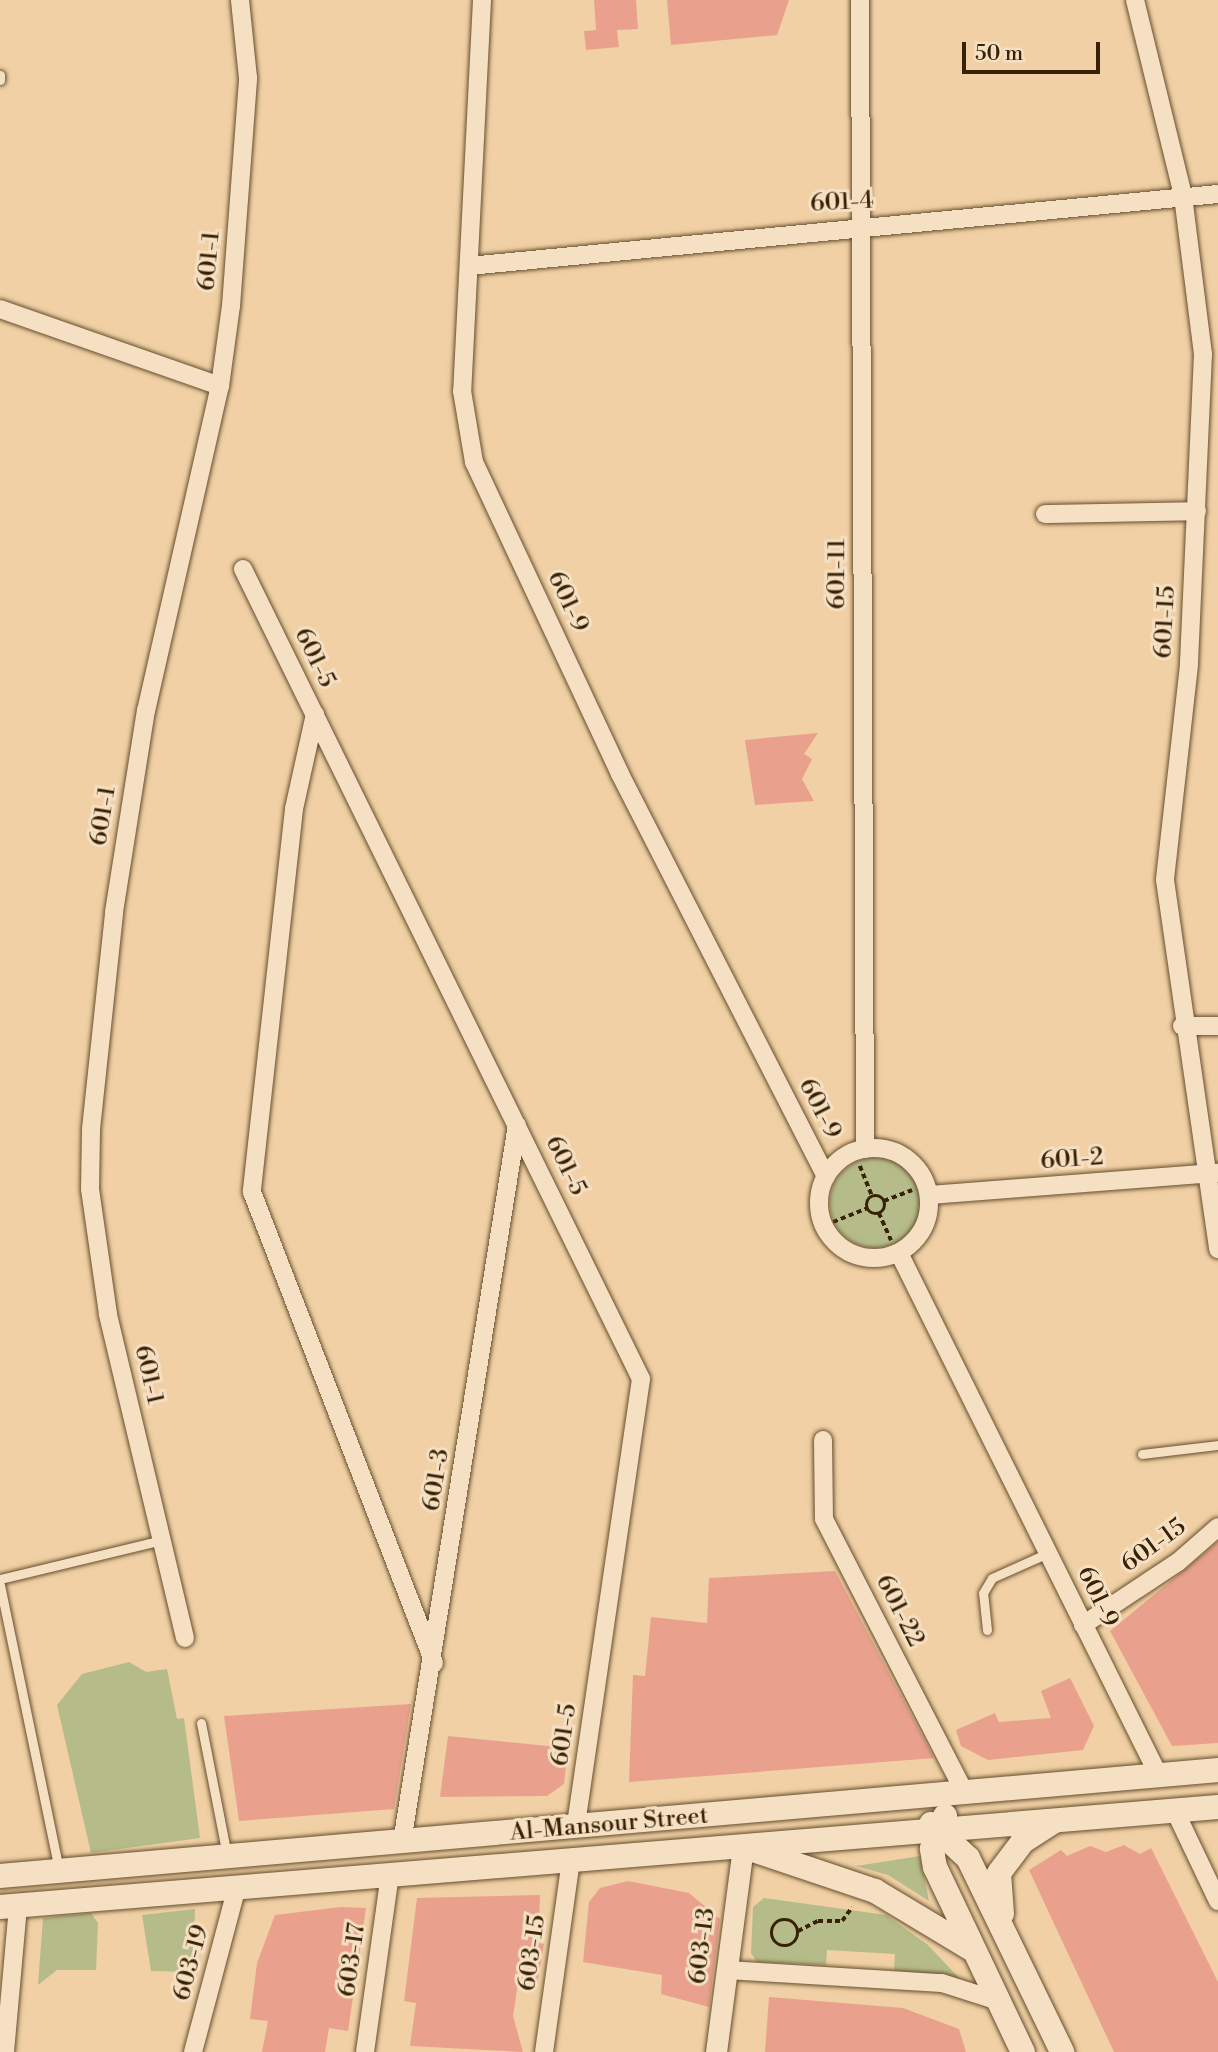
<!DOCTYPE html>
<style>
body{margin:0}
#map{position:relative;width:1218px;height:2052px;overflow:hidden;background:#f0d0a4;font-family:"Libre Bodoni",serif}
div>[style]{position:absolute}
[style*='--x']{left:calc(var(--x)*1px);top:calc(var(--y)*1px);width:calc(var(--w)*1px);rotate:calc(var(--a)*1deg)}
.green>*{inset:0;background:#b5bc89}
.round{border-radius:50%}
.building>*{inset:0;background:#e9a18d}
.path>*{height:3.5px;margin-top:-1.75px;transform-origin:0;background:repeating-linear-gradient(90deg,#382205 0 5px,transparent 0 8.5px)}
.path>.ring{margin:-1.75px;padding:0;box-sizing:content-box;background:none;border:3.5px solid #382205;border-radius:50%}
.roads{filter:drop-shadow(0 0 2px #664e2d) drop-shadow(0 0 2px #664e2d)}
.service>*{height:9px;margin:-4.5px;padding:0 4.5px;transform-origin:4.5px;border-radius:4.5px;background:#f5e0c4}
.minor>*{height:18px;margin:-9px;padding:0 9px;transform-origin:9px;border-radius:9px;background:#f5e0c4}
.minor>.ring{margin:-9px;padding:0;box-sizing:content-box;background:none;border:18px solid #f5e0c4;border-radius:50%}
.tertiary>*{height:21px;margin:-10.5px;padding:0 10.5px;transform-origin:10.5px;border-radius:10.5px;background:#f5e0c4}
.secondary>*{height:24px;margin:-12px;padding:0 12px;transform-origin:12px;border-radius:12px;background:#f5e0c4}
span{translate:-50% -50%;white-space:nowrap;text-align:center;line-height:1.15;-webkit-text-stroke:6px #f5e0c4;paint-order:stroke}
.street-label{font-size:24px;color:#382205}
.scale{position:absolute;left:962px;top:42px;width:138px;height:32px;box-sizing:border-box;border:4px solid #382205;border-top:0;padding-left:9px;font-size:21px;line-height:24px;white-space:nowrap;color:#382205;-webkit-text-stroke:5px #f5e0c4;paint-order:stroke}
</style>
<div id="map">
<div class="green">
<div class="round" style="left:830px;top:1158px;width:90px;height:90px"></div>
<div style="clip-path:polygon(129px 1662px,146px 1672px,167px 1669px,177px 1719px,184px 1718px,200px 1838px,91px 1853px,57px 1705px,82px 1674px)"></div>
<div style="clip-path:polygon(920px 1856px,929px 1901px,888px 1875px,856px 1866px)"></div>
<div style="clip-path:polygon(764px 1898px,886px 1915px,928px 1945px,962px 1981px,894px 1970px,895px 1954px,827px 1950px,826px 1965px,757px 1962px,751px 1953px,753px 1907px)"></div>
<div style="clip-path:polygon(195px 1909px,193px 1972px,151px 1971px,142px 1915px)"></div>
<div style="clip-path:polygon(91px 1913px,98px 1923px,96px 1970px,57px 1970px,38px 1985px,43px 1918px)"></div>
</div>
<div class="building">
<div style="clip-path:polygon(594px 0,636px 0,638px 29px,617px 30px,619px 47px,586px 50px,584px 31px,596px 30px)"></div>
<div style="clip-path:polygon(667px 0,789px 0,777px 35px,671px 45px)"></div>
<div style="clip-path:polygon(818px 733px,804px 754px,812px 759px,802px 779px,814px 801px,755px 805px,745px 740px)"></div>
<div style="clip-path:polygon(1218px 1542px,1218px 1743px,1172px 1746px,1110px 1631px)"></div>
<div style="clip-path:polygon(835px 1571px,934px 1758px,629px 1782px,633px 1675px,645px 1676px,651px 1617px,707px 1623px,709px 1578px)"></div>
<div style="clip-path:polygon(1070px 1678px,1094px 1726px,1083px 1750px,988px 1760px,961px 1746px,956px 1730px,995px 1713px,999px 1722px,1051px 1718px,1041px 1691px)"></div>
<div style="clip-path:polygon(411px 1704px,394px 1809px,239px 1821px,224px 1716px)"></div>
<div style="clip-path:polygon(448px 1736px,568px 1748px,564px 1784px,547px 1796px,440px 1797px)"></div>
<div style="clip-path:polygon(1124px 1845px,1140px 1854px,1151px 1848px,1218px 1982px,1218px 2052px,1114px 2052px,1029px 1870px,1061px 1850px,1067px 1856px,1090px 1846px,1106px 1852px)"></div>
<div style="clip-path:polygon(628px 1881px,689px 1893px,720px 1919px,709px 2007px,661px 1994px,662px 1975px,583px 1962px,589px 1902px,600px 1888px)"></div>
<div style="clip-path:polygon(540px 1895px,538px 1943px,544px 1944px,537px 1985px,518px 1983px,513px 2016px,523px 2052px,410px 2046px,416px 2003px,404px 2001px,417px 1898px)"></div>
<div style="clip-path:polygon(341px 1907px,366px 1908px,348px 2031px,329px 2028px,325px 2052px,262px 2052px,268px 2021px,250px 2019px,257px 1963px,275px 1915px)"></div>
<div style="clip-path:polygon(769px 1997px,903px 2008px,959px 2029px,966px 2052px,765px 2052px)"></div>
</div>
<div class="path">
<div style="--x:860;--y:1166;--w:32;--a:68"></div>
<div class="ring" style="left:867px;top:1196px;width:14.5px;height:14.5px"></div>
<div style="--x:884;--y:1201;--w:30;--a:-21"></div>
<div style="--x:879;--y:1213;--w:30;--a:66"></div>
<div style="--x:833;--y:1222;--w:38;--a:-22"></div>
<div class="ring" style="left:772px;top:1920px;width:22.5px;height:22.5px"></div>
<div style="--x:798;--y:1931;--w:22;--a:-27"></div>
<div style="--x:818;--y:1921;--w:24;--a:0"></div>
<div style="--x:842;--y:1921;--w:17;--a:-54"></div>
</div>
<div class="roads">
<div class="service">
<div style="--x:0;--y:75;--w:5;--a:90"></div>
<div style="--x:1142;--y:1454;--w:77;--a:-6.8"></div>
<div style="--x:0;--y:1579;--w:167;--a:-13.5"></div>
<div style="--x:0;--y:1585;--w:290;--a:78.3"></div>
<div style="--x:987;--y:1630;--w:37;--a:-96"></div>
<div style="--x:983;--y:1593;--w:17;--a:-59"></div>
<div style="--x:992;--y:1578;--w:61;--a:-24.1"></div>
<div style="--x:201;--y:1723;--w:135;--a:78.9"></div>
</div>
<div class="minor">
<div style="--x:482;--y:0;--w:392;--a:92.9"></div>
<div style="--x:462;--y:391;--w:72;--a:80.4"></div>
<div style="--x:474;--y:462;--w:344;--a:64.9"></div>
<div style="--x:620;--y:774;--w:452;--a:62.9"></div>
<div style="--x:860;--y:0;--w:1149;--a:89.75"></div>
<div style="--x:1135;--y:0;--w:202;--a:76.2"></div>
<div style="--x:1183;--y:196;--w:159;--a:82.8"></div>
<div style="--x:1203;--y:354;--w:311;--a:92.6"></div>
<div style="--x:1189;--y:665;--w:216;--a:96.4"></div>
<div style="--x:1165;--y:880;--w:373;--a:81.8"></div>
<div style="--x:469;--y:266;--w:752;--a:-5.49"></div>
<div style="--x:0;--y:309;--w:233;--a:19.3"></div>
<div style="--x:1045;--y:514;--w:152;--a:-1.1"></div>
<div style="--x:243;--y:569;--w:902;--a:63.83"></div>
<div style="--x:641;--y:1379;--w:453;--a:98.3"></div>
<div style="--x:315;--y:714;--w:97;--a:102.5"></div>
<div style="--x:294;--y:809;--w:385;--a:96.3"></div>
<div style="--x:252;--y:1192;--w:505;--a:68.87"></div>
<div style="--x:1182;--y:1026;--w:36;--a:0"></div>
<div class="ring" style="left:819px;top:1148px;width:92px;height:92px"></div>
<div style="--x:929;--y:1195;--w:290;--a:-4.4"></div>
<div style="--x:899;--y:1253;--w:582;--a:63.57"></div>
<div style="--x:823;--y:1440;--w:79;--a:89.3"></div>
<div style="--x:824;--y:1519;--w:310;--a:62.8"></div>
<div style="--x:1083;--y:1625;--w:114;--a:-33.6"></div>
<div style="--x:1178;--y:1562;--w:53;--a:-41.2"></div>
<div style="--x:185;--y:1638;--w:333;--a:-103.4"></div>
<div style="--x:108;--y:1314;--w:126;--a:-98.2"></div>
<div style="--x:90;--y:1189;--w:60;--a:-89"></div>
<div style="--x:91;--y:1129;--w:218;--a:-83.9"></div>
<div style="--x:114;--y:912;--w:204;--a:-81"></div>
<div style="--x:146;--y:711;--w:333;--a:-77.2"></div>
<div style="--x:220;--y:386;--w:81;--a:-82.2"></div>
<div style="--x:231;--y:306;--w:229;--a:-85.7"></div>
<div style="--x:248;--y:78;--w:78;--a:-95.9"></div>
<div style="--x:1175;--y:1811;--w:100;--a:64.5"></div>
<div style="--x:402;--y:1842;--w:726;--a:-80.89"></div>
<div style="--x:727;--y:1970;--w:215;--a:3.5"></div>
<div style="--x:942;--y:1983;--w:59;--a:17.8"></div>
<div style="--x:5;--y:2052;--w:147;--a:-84.9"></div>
<div style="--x:193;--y:2052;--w:171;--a:-75.1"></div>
<div style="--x:365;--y:2052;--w:179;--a:-82"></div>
<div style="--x:544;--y:2052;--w:194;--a:-82"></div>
</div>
<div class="tertiary">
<div style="--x:716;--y:2052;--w:208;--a:-82.5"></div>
</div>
<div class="secondary">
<div style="--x:945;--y:1816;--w:35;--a:112"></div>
<div style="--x:932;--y:1849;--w:18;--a:81"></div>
<div style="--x:935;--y:1867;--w:205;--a:64.6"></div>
<div style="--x:931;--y:1824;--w:50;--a:42.6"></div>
<div style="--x:968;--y:1858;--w:216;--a:64.1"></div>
<div style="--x:753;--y:1850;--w:129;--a:18.6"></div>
<div style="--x:875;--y:1891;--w:114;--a:31"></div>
<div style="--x:0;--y:1876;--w:1223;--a:-4.97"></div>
<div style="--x:0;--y:1907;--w:1222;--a:-4.69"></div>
<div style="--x:1002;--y:1914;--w:41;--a:-94.2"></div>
<div style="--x:999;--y:1873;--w:39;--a:-53"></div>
<div style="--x:1022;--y:1842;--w:37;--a:-33"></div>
</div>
</div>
<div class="street-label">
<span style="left:842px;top:203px;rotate:-3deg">601-4</span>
<span style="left:210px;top:261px;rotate:-85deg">601-1</span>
<span style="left:838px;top:574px;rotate:-90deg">601-11</span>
<span style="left:567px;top:602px;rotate:65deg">601-9</span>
<span style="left:1166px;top:622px;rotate:-87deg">601-15</span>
<span style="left:314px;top:658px;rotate:64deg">601-5</span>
<span style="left:104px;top:816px;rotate:-81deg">601-1</span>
<span style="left:819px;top:1109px;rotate:63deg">601-9</span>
<span style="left:1072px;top:1160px;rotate:-4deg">601-2</span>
<span style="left:565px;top:1166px;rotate:64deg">601-5</span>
<span style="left:148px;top:1375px;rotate:77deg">601-1</span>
<span style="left:437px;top:1480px;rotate:-81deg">601-3</span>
<span style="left:1154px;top:1546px;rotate:-36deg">601-15</span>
<span style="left:1097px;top:1597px;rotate:64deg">601-9</span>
<span style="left:899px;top:1611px;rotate:63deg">601-22</span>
<span style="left:565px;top:1735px;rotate:-82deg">601-5</span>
<span style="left:609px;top:1825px;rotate:-5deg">Al-Mansour Street</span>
<span style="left:703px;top:1946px;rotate:-83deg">603-13</span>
<span style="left:533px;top:1953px;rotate:-82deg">603-15</span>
<span style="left:353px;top:1960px;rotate:-82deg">603-17</span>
<span style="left:192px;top:1963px;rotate:-75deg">603-19</span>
</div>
<div class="scale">50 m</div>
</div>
